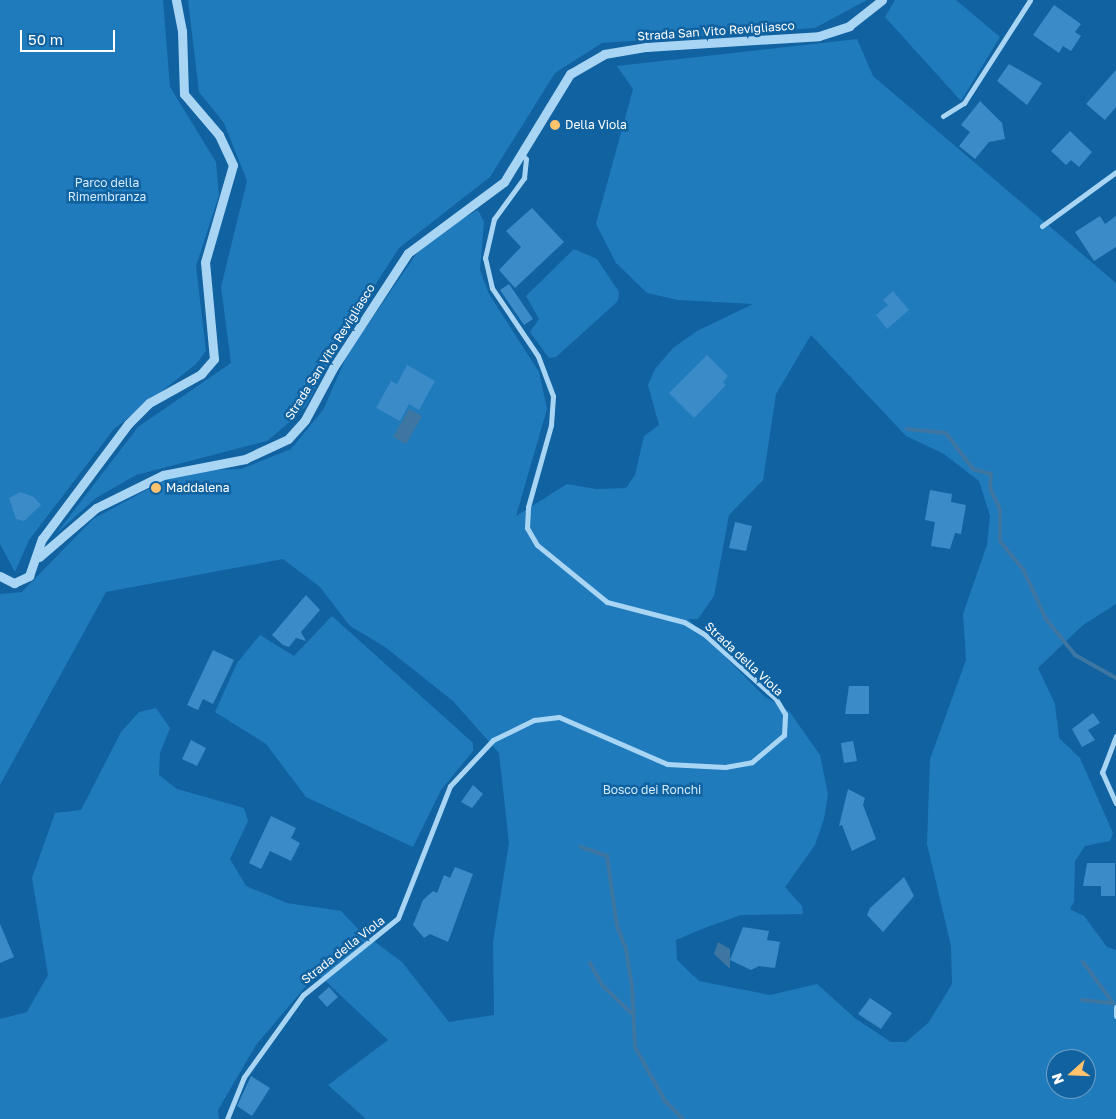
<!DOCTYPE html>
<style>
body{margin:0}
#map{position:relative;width:1116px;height:1119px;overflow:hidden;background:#1162a0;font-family:"Golos Text",sans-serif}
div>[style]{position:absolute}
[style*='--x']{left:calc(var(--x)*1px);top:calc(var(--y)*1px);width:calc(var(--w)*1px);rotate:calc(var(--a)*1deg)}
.green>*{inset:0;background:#207bbd}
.water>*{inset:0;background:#3e76a2}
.stream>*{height:4px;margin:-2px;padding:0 2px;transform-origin:2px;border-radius:2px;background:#3e76a2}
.building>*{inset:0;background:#3a8bc7}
.minor>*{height:5px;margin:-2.5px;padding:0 2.5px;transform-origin:2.5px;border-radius:2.5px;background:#a9d5f5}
.tertiary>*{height:9px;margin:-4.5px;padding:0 4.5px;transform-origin:4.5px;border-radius:4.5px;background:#a9d5f5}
.dots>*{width:14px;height:14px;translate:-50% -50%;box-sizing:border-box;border:2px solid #1162a0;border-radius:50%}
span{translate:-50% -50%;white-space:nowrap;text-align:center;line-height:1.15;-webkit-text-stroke:5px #1162a0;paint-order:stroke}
.street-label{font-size:12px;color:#fff}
.poi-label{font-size:12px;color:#fff}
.left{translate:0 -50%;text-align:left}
.park-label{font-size:12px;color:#d2ecfe}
.north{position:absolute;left:1046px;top:1049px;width:50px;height:50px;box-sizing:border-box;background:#1162a0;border:1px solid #70a1c6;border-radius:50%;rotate:250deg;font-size:14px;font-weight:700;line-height:20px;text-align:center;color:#fff}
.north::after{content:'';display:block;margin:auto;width:18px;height:22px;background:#ffc26d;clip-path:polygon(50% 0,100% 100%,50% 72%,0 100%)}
.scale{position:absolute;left:20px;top:30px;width:95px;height:22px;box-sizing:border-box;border:2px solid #fff;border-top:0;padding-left:6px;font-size:15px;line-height:18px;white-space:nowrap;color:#fff;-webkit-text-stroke:4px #1162a0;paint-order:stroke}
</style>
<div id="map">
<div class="green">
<div style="clip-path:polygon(0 0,163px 0,170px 87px,216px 162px,219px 195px,196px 266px,206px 351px,196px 364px,114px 429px,29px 540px,15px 572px,0 544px)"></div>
<div style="clip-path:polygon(188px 0,867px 0,815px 28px,602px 43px,555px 73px,490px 177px,399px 248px,344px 333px,306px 406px,292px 420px,267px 441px,136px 475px,96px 498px,56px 534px,138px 427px,231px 363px,221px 287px,247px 181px,224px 123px,199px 92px)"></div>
<div style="clip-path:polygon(895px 0,956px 0,1000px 37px,961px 101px,885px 17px)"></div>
<div style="clip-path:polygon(evenodd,857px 39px,873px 76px,1116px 283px,1116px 604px,1083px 625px,1038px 668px,1055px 704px,1059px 738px,1080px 758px,1113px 833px,1110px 841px,1085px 846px,1075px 861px,1074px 902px,1070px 909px,1084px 916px,1107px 947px,1116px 950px,1116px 1119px,366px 1119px,328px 1085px,388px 1040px,317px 973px,256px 1045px,218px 1110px,219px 1119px,0 1119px,0 1019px,27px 1012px,48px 975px,32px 878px,55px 813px,81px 810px,121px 732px,139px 712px,156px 708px,170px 728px,160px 753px,159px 775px,177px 789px,244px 808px,248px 821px,230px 859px,246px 886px,287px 903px,341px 911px,360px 931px,402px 962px,449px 1022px,494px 1015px,493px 942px,509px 843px,499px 753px,453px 701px,385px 647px,350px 626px,320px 587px,283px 559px,106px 592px,0 785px,0 594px,22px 592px,93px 519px,167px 479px,206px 470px,241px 469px,291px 449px,323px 410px,348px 353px,417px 253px,449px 226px,478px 210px,484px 222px,480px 270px,489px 294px,539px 372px,547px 409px,516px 516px,567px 484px,596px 489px,626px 488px,635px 475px,644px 436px,659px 425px,648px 385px,655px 369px,673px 348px,697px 331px,753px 304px,678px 300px,647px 293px,616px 263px,596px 224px,633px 89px,617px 66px,857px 39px,811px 335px,906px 436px,944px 454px,979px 481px,990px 516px,987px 545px,963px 614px,966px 660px,930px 759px,927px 844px,951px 946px,952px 984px,929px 1022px,906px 1042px,891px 1042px,856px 1019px,817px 984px,770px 995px,699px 981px,677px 960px,676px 940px,707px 927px,741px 915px,803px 914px,802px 906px,785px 887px,815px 845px,824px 819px,828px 794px,820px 755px,789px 711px,764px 696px,688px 619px,698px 619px,714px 596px,729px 515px,763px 480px,776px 394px,811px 335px,857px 39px,1056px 1059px,1086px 1059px,1086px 1089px,1056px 1089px,1056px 1059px)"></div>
<div style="clip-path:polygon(574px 249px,597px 259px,619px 292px,618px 301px,556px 357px,549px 358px,530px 332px,539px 319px,526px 296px)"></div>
<div style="clip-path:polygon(332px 616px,473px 743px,473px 751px,441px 790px,413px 847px,306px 797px,266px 744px,215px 712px,237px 663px,260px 635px,294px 656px)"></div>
</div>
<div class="water">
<div style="clip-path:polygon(409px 409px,422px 416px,406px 444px,393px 437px)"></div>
<div style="clip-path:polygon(718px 942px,730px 949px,730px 969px,714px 954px)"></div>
</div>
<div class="stream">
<div style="--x:907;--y:429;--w:39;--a:6"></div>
<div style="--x:946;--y:433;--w:45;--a:53.1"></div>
<div style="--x:973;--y:469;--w:19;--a:16"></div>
<div style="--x:991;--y:474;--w:14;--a:94"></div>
<div style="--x:990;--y:488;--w:23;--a:65"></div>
<div style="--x:1000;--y:509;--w:32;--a:90"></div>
<div style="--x:1000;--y:541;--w:36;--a:51"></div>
<div style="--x:1023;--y:569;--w:55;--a:65.3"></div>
<div style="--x:1046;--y:619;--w:46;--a:51.1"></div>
<div style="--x:1075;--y:655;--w:47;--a:29.3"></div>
<div style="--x:581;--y:847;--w:28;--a:19"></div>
<div style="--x:607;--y:856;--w:71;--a:81.9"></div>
<div style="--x:617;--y:926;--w:25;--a:69"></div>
<div style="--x:626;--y:949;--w:36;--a:81"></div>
<div style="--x:632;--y:985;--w:62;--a:87.2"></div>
<div style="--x:635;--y:1047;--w:62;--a:60.9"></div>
<div style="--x:665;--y:1101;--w:25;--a:45"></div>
<div style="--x:1083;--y:962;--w:51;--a:53.8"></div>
<div style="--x:590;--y:963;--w:25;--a:61"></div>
<div style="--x:602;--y:985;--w:42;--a:44"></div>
<div style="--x:1082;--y:1000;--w:31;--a:6"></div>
</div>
<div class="building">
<div style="clip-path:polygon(1054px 5px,1081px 24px,1075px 32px,1081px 36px,1071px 51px,1063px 46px,1059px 53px,1033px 35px)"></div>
<div style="clip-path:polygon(1009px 64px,1042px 83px,1027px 105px,997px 81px)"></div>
<div style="clip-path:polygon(1116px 70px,1116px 107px,1105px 120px,1086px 104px)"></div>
<div style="clip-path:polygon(980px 101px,1002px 123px,1005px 139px,989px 142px,975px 159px,959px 146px,970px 132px,961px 125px)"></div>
<div style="clip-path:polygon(1070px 131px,1092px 152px,1079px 167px,1071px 160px,1066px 165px,1051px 151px)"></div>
<div style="clip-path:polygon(532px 208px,564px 242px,515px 288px,499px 270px,521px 247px,506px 231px)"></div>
<div style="clip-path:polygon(1100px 216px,1105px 224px,1116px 216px,1116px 247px,1094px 261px,1075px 232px)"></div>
<div style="clip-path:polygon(509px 284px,533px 319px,524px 325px,500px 290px)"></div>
<div style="clip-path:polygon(893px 291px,909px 310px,887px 329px,876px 315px,888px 305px,883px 300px)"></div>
<div style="clip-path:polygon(707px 355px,728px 376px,723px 382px,726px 385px,694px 418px,669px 393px)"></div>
<div style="clip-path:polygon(407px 365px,435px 381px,419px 410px,409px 404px,400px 421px,376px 408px,391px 381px,397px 384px)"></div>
<div style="clip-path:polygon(930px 490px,952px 494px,951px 502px,966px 505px,961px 534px,955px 533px,950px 549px,931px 546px,935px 522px,925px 520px)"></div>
<div style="clip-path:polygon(20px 492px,34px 497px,41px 505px,24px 521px,16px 519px,9px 498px)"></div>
<div style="clip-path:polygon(735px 522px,752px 526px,746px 551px,729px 548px)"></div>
<div style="clip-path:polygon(306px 595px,320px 610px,301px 632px,306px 641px,296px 638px,289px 647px,283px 645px,272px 635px)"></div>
<div style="clip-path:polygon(213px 650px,234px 660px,213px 704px,203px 699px,198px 710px,187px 705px)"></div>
<div style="clip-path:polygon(849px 686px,869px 686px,869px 714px,845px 714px)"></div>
<div style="clip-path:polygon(1093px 713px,1100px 723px,1088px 730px,1095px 740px,1082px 747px,1072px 729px)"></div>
<div style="clip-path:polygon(191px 740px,206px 748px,197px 766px,182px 759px)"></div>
<div style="clip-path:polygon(853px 741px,857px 761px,844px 763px,841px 743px)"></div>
<div style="clip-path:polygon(473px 785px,483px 794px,472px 808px,461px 802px)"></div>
<div style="clip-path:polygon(848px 789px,865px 798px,863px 805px,876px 839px,852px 851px,842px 825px,839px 826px)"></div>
<div style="clip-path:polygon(271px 816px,296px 828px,291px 838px,300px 843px,291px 861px,270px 851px,261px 869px,249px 863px)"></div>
<div style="clip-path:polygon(1087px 863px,1115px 863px,1115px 896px,1101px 896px,1101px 886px,1083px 886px)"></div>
<div style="clip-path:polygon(455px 867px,473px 874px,448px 942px,430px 934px,424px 938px,413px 925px,423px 900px,433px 891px,437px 893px,444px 875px,450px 878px)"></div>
<div style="clip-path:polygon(904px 877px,914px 896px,883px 932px,867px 915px,870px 908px)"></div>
<div style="clip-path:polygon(0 924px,14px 957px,0 963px)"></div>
<div style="clip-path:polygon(743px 927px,769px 931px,767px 940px,780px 942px,775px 968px,759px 966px,751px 970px,730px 960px)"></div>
<div style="clip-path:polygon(329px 987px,338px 997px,327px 1007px,318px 997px)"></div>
<div style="clip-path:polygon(870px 998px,892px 1013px,881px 1029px,858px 1014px)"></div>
<div style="clip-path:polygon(251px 1076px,270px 1088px,252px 1116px,237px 1106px)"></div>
</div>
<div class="minor">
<div style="--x:943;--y:116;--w:25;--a:-32"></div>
<div style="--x:964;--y:103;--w:122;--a:-57.3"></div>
<div style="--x:1042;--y:226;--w:92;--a:-36.1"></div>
<div style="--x:1116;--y:736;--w:39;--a:111"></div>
<div style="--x:1102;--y:772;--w:34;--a:66"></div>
<div style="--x:1116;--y:1007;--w:9;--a:90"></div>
<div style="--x:227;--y:1119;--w:45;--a:-68"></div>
<div style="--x:244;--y:1077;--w:101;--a:-54.3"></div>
<div style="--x:303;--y:995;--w:122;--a:-39"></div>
<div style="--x:398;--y:918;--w:142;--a:-68.5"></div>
<div style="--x:450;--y:786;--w:63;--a:-46.9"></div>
<div style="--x:493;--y:740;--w:46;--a:-26"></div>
<div style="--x:534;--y:720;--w:25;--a:-7"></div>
<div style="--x:559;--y:717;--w:118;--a:23.5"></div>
<div style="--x:667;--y:764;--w:58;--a:3"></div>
<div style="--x:725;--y:767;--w:27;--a:-10"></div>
<div style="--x:752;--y:762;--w:42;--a:-40.2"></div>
<div style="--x:784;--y:735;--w:21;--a:-87"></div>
<div style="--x:785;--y:714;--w:17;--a:-121"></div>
<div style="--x:776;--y:699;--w:97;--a:-137.9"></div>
<div style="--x:704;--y:634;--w:23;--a:-149"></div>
<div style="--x:684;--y:622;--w:80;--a:-165.4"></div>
<div style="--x:607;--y:602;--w:90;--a:-140.8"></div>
<div style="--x:537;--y:545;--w:20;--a:-120"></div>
<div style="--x:527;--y:528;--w:21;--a:-87"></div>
<div style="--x:528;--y:507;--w:85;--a:-74.3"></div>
<div style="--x:551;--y:425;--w:29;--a:-86"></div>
<div style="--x:553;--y:396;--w:43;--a:-110.6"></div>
<div style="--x:538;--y:356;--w:82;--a:-124.1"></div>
<div style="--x:492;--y:288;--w:31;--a:-103"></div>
<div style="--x:485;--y:258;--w:40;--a:-77"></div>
<div style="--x:494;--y:219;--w:51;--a:-53.8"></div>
<div style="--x:524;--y:178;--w:19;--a:-84"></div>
<div style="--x:526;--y:159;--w:8;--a:-130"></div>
</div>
<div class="tertiary">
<div style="--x:39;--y:557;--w:75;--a:-40.7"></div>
<div style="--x:96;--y:508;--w:75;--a:-26.2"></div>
<div style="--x:163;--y:475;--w:84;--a:-11"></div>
<div style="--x:245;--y:459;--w:47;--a:-24.9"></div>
<div style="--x:288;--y:439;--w:25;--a:-48"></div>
<div style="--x:305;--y:420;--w:59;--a:-61.7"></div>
<div style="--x:333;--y:368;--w:137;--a:-56.9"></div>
<div style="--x:408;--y:253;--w:119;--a:-36.5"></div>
<div style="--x:504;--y:182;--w:127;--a:-58.6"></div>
<div style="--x:570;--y:74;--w:39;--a:-30"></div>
<div style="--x:604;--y:54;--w:43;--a:-9.5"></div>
<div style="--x:646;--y:47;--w:173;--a:-3.6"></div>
<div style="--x:819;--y:36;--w:32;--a:-18"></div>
<div style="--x:849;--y:26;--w:42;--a:-38.2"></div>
<div style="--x:0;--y:576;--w:16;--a:27"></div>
<div style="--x:14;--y:583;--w:17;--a:-25"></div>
<div style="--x:29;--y:576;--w:39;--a:-71"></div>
<div style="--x:42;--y:539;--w:144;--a:-53.2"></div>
<div style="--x:128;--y:424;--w:30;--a:-45"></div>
<div style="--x:149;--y:403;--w:60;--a:-29.1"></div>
<div style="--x:201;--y:374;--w:20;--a:-49"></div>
<div style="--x:214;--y:359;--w:97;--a:-95.3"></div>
<div style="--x:205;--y:262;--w:101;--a:-73.9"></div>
<div style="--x:233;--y:165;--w:33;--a:-115"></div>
<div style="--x:219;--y:135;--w:54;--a:-130.5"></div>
<div style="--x:184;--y:94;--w:63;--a:-91.8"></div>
<div style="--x:182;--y:31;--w:32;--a:-101"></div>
</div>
<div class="dots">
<div style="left:555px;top:125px;background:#ffc26d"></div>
<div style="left:156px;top:488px;background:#ffc26d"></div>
</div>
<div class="street-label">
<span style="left:716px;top:31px;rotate:-4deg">Strada San Vito Revigliasco</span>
<span style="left:330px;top:352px;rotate:-58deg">Strada San Vito Revigliasco</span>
<span style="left:744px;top:659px;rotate:43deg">Strada della Viola</span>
<span style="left:343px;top:950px;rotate:-38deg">Strada della Viola</span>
</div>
<div class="poi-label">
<span class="left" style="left:565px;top:125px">Della Viola</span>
<span class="left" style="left:166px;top:488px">Maddalena</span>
</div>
<div class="park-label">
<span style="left:107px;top:190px">Parco della<br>Rimembranza</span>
<span style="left:652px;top:790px">Bosco dei Ronchi</span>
</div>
<div class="north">N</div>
<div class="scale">50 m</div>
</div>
